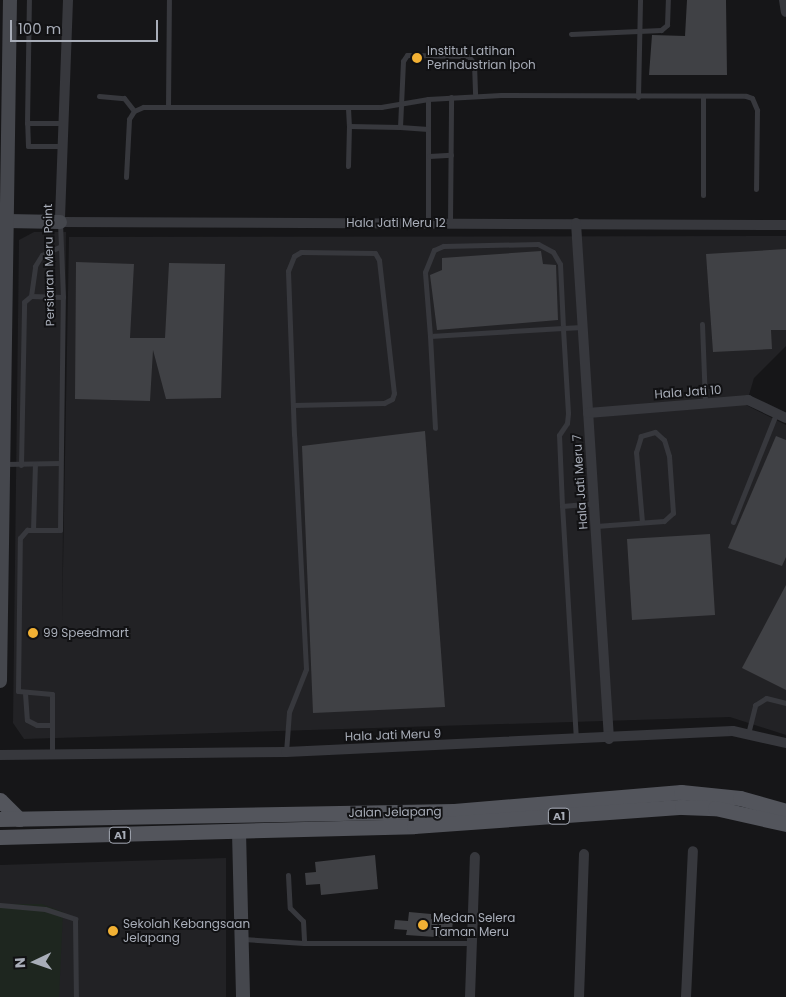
<!DOCTYPE html>
<style>
body{margin:0}
#map{position:relative;width:786px;height:997px;overflow:hidden;background:#161618;font-family:Poppins,sans-serif}
div>[style]{position:absolute}
[style*='--x']{left:calc(var(--x)*1px);top:calc(var(--y)*1px);width:calc(var(--w)*1px);rotate:calc(var(--a)*1deg)}
.built>*{inset:0;background:#222225}
.green>*{inset:0;background:#1e261f}
.building>*{inset:0;background:#404145}
.lane>*{height:5px;margin:-2.5px;padding:0 2.5px;transform-origin:2.5px;border-radius:2.5px;background:#37383d}
.street>*{height:10px;margin:-5px;padding:0 5px;transform-origin:5px;border-radius:5px;background:#37383d}
.secondary>*{height:14px;margin:-7px;padding:0 7px;transform-origin:7px;border-radius:7px;background:#45474d}
.primary>*{height:15px;margin:-7.5px;padding:0 7.5px;transform-origin:7.5px;border-radius:7.5px;background:#53555c}
.dots>*{width:14px;height:14px;translate:-50% -50%;box-sizing:border-box;border:2px solid #111113;border-radius:50%}
span{translate:-50% -50%;white-space:nowrap;text-align:center;line-height:1.15;-webkit-text-stroke:4px #111113;paint-order:stroke}
.shield-label span{padding:1px 4px;background:#111113;border:1px solid;border-radius:4px;-webkit-text-stroke-width:0}
.shield-label{font-size:11px;color:#a8adb8;font-weight:700}
.poi-label{font-size:12px;color:#a8adb8}
.left{translate:0 -50%;text-align:left}
.street-label{font-size:12px;color:#a8adb8}
.north{position:absolute;left:10px;top:937px;width:50px;height:50px;-webkit-text-stroke:4px #111113;paint-order:stroke;rotate:267deg;font-size:14px;font-weight:700;line-height:20px;text-align:center;color:#a8adb8}
.north::after{content:'';display:block;margin:auto;width:18px;height:22px;background:#a8adb8;clip-path:polygon(50% 0,100% 100%,50% 72%,0 100%)}
.scale{position:absolute;left:10px;top:20px;width:148px;height:22px;box-sizing:border-box;border:2px solid #a8adb8;border-top:0;padding-left:6px;font-size:15px;line-height:18px;white-space:nowrap;color:#a8adb8;-webkit-text-stroke:4px #111113;paint-order:stroke}
</style>
<div id="map">
<div class="built">
<div style="clip-path:polygon(34px 232px,66px 232px,62px 624px,69px 237px,786px 236px,786px 346px,754px 378px,746px 405px,786px 425px,786px 735px,730px 717px,24px 739px,13px 723px,19px 240px)"></div>
<div style="clip-path:polygon(226px 858px,226px 997px,0 997px,0 865px)"></div>
</div>
<div class="green">
<div style="clip-path:polygon(0 904px,42px 904px,63px 912px,59px 997px,0 997px)"></div>
</div>
<div class="building">
<div style="clip-path:polygon(687px 0,726px 0,727px 75px,649px 75px,652px 35px,685px 36px)"></div>
<div style="clip-path:polygon(786px 249px,786px 330px,771px 330px,772px 349px,713px 352px,706px 254px)"></div>
<div style="clip-path:polygon(541px 251px,543px 264px,556px 265px,558px 320px,437px 330px,430px 275px,442px 270px,442px 258px)"></div>
<div style="clip-path:polygon(76px 262px,134px 264px,130px 338px,165px 338px,169px 263px,225px 264px,221px 398px,166px 399px,153px 350px,150px 401px,75px 399px)"></div>
<div style="clip-path:polygon(425px 431px,445px 707px,313px 713px,302px 446px)"></div>
<div style="clip-path:polygon(776px 436px,786px 440px,786px 557px,782px 566px,728px 548px)"></div>
<div style="clip-path:polygon(710px 534px,715px 615px,632px 620px,627px 539px)"></div>
<div style="clip-path:polygon(786px 585px,786px 690px,742px 668px)"></div>
<div style="clip-path:polygon(375px 855px,378px 889px,321px 895px,320px 884px,306px 885px,305px 873px,316px 872px,315px 862px)"></div>
<div style="clip-path:polygon(409px 912px,431px 914px,431px 919px,453px 921px,451px 938px,406px 935px,407px 930px,394px 929px,395px 920px,408px 921px)"></div>
</div>
<div class="lane">
<div style="--x:571;--y:34;--w:90;--a:-2.5"></div>
<div style="--x:661;--y:30;--w:8;--a:-40"></div>
<div style="--x:667;--y:25;--w:25;--a:-88"></div>
<div style="--x:99;--y:96;--w:25;--a:5"></div>
<div style="--x:124;--y:98;--w:16;--a:52"></div>
<div style="--x:638;--y:97;--w:97;--a:-88.8"></div>
<div style="--x:428;--y:99;--w:123;--a:90"></div>
<div style="--x:168;--y:107;--w:107;--a:-89.5"></div>
<div style="--x:348;--y:108;--w:18;--a:87"></div>
<div style="--x:27;--y:123;--w:123;--a:-89.1"></div>
<div style="--x:400;--y:127;--w:28;--a:4"></div>
<div style="--x:61;--y:146;--w:33;--a:180"></div>
<div style="--x:28;--y:146;--w:23;--a:-92"></div>
<div style="--x:27;--y:123;--w:38;--a:0"></div>
<div style="--x:429;--y:156;--w:22;--a:-3"></div>
<div style="--x:348;--y:166;--w:40;--a:-88.6"></div>
<div style="--x:349;--y:126;--w:51;--a:1.1"></div>
<div style="--x:400;--y:127;--w:66;--a:-87.4"></div>
<div style="--x:403;--y:61;--w:7;--a:-56"></div>
<div style="--x:407;--y:55;--w:61;--a:0.9"></div>
<div style="--x:468;--y:56;--w:9;--a:49"></div>
<div style="--x:474;--y:63;--w:33;--a:88"></div>
<div style="--x:126;--y:177;--w:58;--a:-87"></div>
<div style="--x:129;--y:119;--w:9;--a:-58"></div>
<div style="--x:134;--y:111;--w:10;--a:-24"></div>
<div style="--x:143;--y:107;--w:238;--a:0"></div>
<div style="--x:381;--y:107;--w:48;--a:-9.7"></div>
<div style="--x:428;--y:99;--w:73;--a:-3.1"></div>
<div style="--x:501;--y:95;--w:245;--a:0.2"></div>
<div style="--x:746;--y:96;--w:6;--a:18"></div>
<div style="--x:752;--y:98;--w:13;--a:67"></div>
<div style="--x:757;--y:110;--w:79;--a:90.7"></div>
<div style="--x:703;--y:195;--w:99;--a:-90"></div>
<div style="--x:450;--y:223;--w:126;--a:-89.5"></div>
<div style="--x:538;--y:244;--w:17;--a:28"></div>
<div style="--x:553;--y:252;--w:14;--a:60"></div>
<div style="--x:560;--y:264;--w:64;--a:87.3"></div>
<div style="--x:563;--y:328;--w:133;--a:176.6"></div>
<div style="--x:430;--y:336;--w:64;--a:-94.5"></div>
<div style="--x:425;--y:272;--w:24;--a:-68"></div>
<div style="--x:434;--y:250;--w:10;--a:-24"></div>
<div style="--x:443;--y:246;--w:95;--a:-1.2"></div>
<div style="--x:31;--y:296;--w:30;--a:-82"></div>
<div style="--x:35;--y:266;--w:13;--a:-58"></div>
<div style="--x:42;--y:255;--w:19;--a:-25"></div>
<div style="--x:702;--y:324;--w:79;--a:87.8"></div>
<div style="--x:430;--y:336;--w:92;--a:86.9"></div>
<div style="--x:5;--y:464;--w:55;--a:-1"></div>
<div style="--x:21;--y:465;--w:163;--a:-88.9"></div>
<div style="--x:24;--y:302;--w:9;--a:-41"></div>
<div style="--x:31;--y:296;--w:32;--a:2"></div>
<div style="--x:562;--y:506;--w:71;--a:-92.4"></div>
<div style="--x:559;--y:435;--w:14;--a:-56"></div>
<div style="--x:567;--y:423;--w:10;--a:-84"></div>
<div style="--x:568;--y:413;--w:85;--a:-93.4"></div>
<div style="--x:563;--y:328;--w:19;--a:-3"></div>
<div style="--x:733;--y:522;--w:116;--a:-68.3"></div>
<div style="--x:596;--y:526;--w:68;--a:-4.2"></div>
<div style="--x:664;--y:521;--w:12;--a:-42"></div>
<div style="--x:673;--y:513;--w:57;--a:-94"></div>
<div style="--x:669;--y:456;--w:17;--a:-107"></div>
<div style="--x:664;--y:440;--w:12;--a:-138"></div>
<div style="--x:655;--y:432;--w:15;--a:164"></div>
<div style="--x:641;--y:436;--w:17;--a:107"></div>
<div style="--x:636;--y:452;--w:70;--a:85.1"></div>
<div style="--x:33;--y:530;--w:66;--a:-88.3"></div>
<div style="--x:25;--y:693;--w:27;--a:86"></div>
<div style="--x:27;--y:720;--w:11;--a:27"></div>
<div style="--x:37;--y:725;--w:15;--a:0"></div>
<div style="--x:748;--y:734;--w:30;--a:-76"></div>
<div style="--x:755;--y:705;--w:13;--a:-32"></div>
<div style="--x:766;--y:698;--w:21;--a:14"></div>
<div style="--x:576;--y:740;--w:234;--a:-93.4"></div>
<div style="--x:562;--y:506;--w:32;--a:-5"></div>
<div style="--x:286;--y:752;--w:40;--a:-85.7"></div>
<div style="--x:289;--y:712;--w:46;--a:-68.4"></div>
<div style="--x:306;--y:669;--w:234;--a:-92.9"></div>
<div style="--x:294;--y:435;--w:164;--a:-92.1"></div>
<div style="--x:288;--y:271;--w:16;--a:-68"></div>
<div style="--x:294;--y:256;--w:8;--a:-30"></div>
<div style="--x:301;--y:252;--w:74;--a:0.8"></div>
<div style="--x:375;--y:253;--w:8;--a:60"></div>
<div style="--x:379;--y:260;--w:134;--a:83.6"></div>
<div style="--x:394;--y:393;--w:6;--a:108"></div>
<div style="--x:392;--y:399;--w:9;--a:153"></div>
<div style="--x:384;--y:403;--w:91;--a:178.7"></div>
<div style="--x:52;--y:754;--w:60;--a:-90"></div>
<div style="--x:52;--y:694;--w:34;--a:-175"></div>
<div style="--x:18;--y:691;--w:153;--a:-89.3"></div>
<div style="--x:20;--y:538;--w:11;--a:-49"></div>
<div style="--x:27;--y:530;--w:33;--a:0"></div>
<div style="--x:60;--y:530;--w:233;--a:-89.3"></div>
<div style="--x:63;--y:297;--w:74;--a:-92.3"></div>
<div style="--x:288;--y:875;--w:33;--a:87"></div>
<div style="--x:290;--y:908;--w:18;--a:45"></div>
<div style="--x:303;--y:921;--w:22;--a:87"></div>
<div style="--x:0;--y:905;--w:45;--a:5.1"></div>
<div style="--x:45;--y:909;--w:32;--a:18"></div>
<div style="--x:75;--y:919;--w:78;--a:89.3"></div>
<div style="--x:243;--y:939;--w:61;--a:3.8"></div>
<div style="--x:304;--y:943;--w:167;--a:0"></div>
</div>
<div class="street">
<div style="--x:68;--y:0;--w:222;--a:92.1"></div>
<div style="--x:60;--y:222;--w:726;--a:0.24"></div>
<div style="--x:784;--y:0;--w:12;--a:81"></div>
<div style="--x:576;--y:223;--w:517;--a:86.34"></div>
<div style="--x:588;--y:413;--w:161;--a:-4.6"></div>
<div style="--x:748;--y:400;--w:42;--a:25.3"></div>
<div style="--x:0;--y:755;--w:286;--a:-0.6"></div>
<div style="--x:286;--y:752;--w:447;--a:-2.7"></div>
<div style="--x:733;--y:731;--w:54;--a:12.8"></div>
<div style="--x:470;--y:997;--w:140;--a:-88"></div>
<div style="--x:579;--y:997;--w:143;--a:-88"></div>
<div style="--x:686;--y:997;--w:146;--a:-87.3"></div>
</div>
<div class="secondary">
<div style="--x:0;--y:218;--w:8;--a:23"></div>
<div style="--x:7;--y:221;--w:53;--a:1.1"></div>
<div style="--x:0;--y:681;--w:681;--a:-89.16"></div>
<div style="--x:239;--y:832;--w:165;--a:88.6"></div>
</div>
<div class="primary">
<div style="--x:0;--y:800;--w:27;--a:45"></div>
<div style="--x:0;--y:819;--w:454;--a:-1"></div>
<div style="--x:454;--y:811;--w:228;--a:-4.8"></div>
<div style="--x:681;--y:792;--w:59;--a:5.8"></div>
<div style="--x:740;--y:798;--w:48;--a:15.8"></div>
<div style="--x:0;--y:837;--w:414;--a:-1.5"></div>
<div style="--x:414;--y:826;--w:269;--a:-4.1"></div>
<div style="--x:682;--y:807;--w:33;--a:2"></div>
<div style="--x:715;--y:808;--w:73;--a:12.7"></div>
</div>
<div class="dots">
<div style="left:417px;top:58px;background:#f2b134"></div>
<div style="left:33px;top:633px;background:#f2b134"></div>
<div style="left:423px;top:925px;background:#f2b134"></div>
<div style="left:113px;top:931px;background:#f2b134"></div>
</div>
<div class="shield-label">
<span style="left:559px;top:816px">A1</span>
<span style="left:120px;top:835px">A1</span>
</div>
<div class="poi-label">
<span class="left" style="left:427px;top:58px">Institut Latihan<br>Perindustrian Ipoh</span>
<span class="left" style="left:43px;top:633px">99 Speedmart</span>
<span class="left" style="left:433px;top:925px">Medan Selera<br>Taman Meru</span>
<span class="left" style="left:123px;top:931px">Sekolah Kebangsaan<br>Jelapang</span>
</div>
<div class="street-label">
<span style="left:396px;top:223px">Hala Jati Meru 12</span>
<span style="left:49px;top:265px;rotate:-91deg">Persiaran Meru Point</span>
<span style="left:688px;top:392px;rotate:-4deg">Hala Jati 10</span>
<span style="left:580px;top:482px;rotate:-94deg">Hala Jati Meru 7</span>
<span style="left:393px;top:735px;rotate:-2deg">Hala Jati Meru 9</span>
<span style="left:395px;top:812px;rotate:-1deg">Jalan Jelapang</span>
</div>
<div class="north">N</div>
<div class="scale">100 m</div>
</div>
